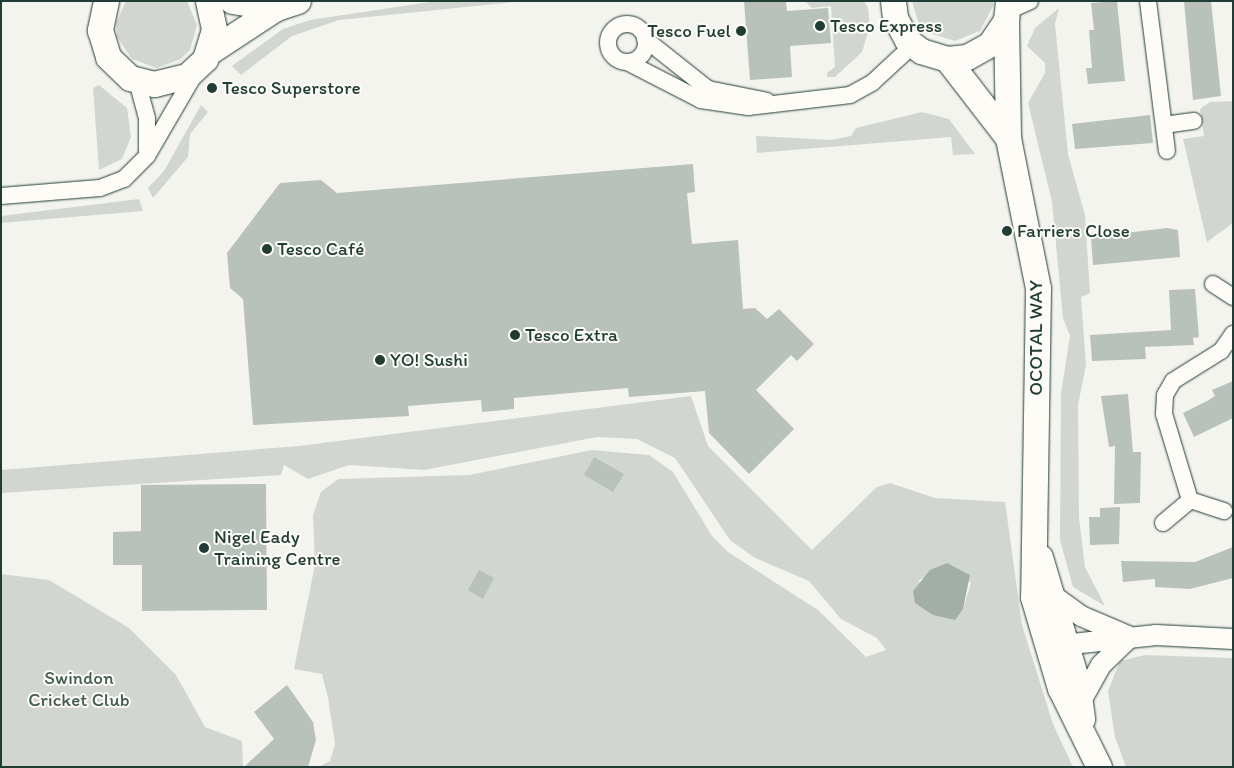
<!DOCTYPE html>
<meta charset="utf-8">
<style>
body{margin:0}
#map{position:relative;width:1234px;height:768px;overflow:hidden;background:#f4f4ef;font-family:Itim,sans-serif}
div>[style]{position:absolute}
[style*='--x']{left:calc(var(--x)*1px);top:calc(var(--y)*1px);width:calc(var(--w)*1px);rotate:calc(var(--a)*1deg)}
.green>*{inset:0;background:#d1d6d1}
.water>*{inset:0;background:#a3aea7}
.building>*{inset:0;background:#b9c1bb}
.roads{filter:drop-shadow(0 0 1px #1f3d34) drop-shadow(0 0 1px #1f3d34)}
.minor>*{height:16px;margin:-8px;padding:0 8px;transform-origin:8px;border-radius:8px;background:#fdfcf7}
.minor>.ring{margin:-8px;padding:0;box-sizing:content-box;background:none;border:16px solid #fdfcf7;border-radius:50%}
.tertiary>*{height:20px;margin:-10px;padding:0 10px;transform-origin:10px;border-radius:10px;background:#fdfcf7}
.primary>*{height:25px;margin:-12.5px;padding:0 12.5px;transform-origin:12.5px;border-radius:12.5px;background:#fdfcf7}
.dots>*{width:14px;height:14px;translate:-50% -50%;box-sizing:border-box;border:2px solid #fdfcf7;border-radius:50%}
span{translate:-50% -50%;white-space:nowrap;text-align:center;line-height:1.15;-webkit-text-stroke:4px #fdfcf7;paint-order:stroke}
.poi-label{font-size:19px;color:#1f3d34}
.left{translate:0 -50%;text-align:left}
.right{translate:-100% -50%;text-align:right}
.street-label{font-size:19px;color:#1f3d34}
.park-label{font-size:19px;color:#435c53}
.frame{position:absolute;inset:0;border:2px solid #1f3d34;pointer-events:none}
</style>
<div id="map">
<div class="green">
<div style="clip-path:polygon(126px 1px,187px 1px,197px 25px,190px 50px,181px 59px,157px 68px,132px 59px,117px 37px,116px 23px)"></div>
<div style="clip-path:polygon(436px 1px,515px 2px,339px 20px,292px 36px,241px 75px,232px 66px,283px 29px,310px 20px)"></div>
<div style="clip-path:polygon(805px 1px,864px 1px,868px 8px,870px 26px,862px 52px,835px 77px,827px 77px,827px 73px,835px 67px,831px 6px,812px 8px)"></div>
<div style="clip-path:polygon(912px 1px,993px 1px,993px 6px,980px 31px,955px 41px,929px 33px,919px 24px)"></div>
<div style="clip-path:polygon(1059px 8px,1055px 24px,1068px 154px,1085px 215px,1090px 293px,1081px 297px,1086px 365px,1078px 405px,1079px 518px,1085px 567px,1105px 606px,1073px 587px,1060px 540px,1061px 393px,1070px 336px,1063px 318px,1052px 202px,1028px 103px,1045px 73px,1045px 63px,1027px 46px,1035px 28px)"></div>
<div style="clip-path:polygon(99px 85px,127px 108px,131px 137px,122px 159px,99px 170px,93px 88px)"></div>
<div style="clip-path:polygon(1233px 101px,1233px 223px,1207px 242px,1183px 139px,1204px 136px,1200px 109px,1210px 102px)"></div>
<div style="clip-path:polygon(201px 105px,208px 112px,190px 134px,188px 157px,153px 198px,148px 188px,164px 171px)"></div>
<div style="clip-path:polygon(922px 112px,949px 119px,975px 154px,953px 155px,951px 137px,757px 153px,756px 136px,831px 140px,851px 136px,856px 128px)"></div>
<div style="clip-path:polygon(139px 199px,143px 211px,1px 223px,1px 216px)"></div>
<div style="clip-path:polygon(evenodd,691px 396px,708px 446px,812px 550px,877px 487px,890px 483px,935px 498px,1005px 502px,1022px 625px,1053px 724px,1073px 767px,319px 767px,330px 761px,335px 744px,328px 698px,322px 674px,294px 669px,315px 565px,313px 515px,321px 492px,338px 479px,469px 475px,592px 450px,649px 455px,673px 472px,712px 536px,728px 552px,818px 610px,866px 657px,886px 650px,877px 638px,841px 619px,809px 581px,755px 558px,730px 540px,675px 458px,637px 439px,597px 437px,424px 470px,349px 465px,308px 479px,284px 465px,281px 475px,1px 493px,1px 470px,299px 446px,691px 396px,947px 563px,971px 583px,963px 609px,918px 581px,947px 563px)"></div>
<div style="clip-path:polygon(1px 574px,49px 580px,129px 628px,176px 675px,205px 727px,242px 741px,243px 767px,1px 767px)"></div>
<div style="clip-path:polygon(1145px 655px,1233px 658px,1233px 767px,1126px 767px,1115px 737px,1108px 691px,1120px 661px)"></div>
</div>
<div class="water">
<div style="clip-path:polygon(947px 563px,970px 575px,963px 609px,955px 620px,933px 615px,915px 603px,913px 591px,930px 570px)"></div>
</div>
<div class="building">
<div style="clip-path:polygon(744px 1px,786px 1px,787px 11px,828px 8px,831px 43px,790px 46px,792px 77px,750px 80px)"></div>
<div style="clip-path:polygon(1117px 1px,1125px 81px,1088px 84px,1086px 68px,1092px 68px,1089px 30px,1094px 30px,1091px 3px)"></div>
<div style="clip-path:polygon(1184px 1px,1211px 1px,1221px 96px,1193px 100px)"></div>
<div style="clip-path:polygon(1150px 115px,1153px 143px,1075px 149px,1072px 124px)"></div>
<div style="clip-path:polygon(693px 164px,695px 192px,687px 193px,692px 244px,738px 240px,743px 309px,755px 308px,767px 319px,779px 309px,814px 344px,797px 361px,791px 355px,756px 390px,794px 429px,749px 474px,709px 433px,705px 391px,629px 397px,628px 388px,514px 398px,514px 409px,482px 412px,481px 400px,408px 406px,409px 416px,253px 425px,243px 299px,230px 288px,227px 253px,280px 183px,321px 180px,337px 193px)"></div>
<div style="clip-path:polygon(1167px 228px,1178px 230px,1180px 257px,1093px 265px,1091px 237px)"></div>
<div style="clip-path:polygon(1195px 289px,1199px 337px,1193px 338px,1194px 345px,1145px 347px,1146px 359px,1092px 361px,1090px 335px,1171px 330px,1169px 290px)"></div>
<div style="clip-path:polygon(1233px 381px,1233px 418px,1194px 437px,1183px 413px,1207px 401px,1215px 396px,1212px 390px)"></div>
<div style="clip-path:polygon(1128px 394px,1133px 452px,1141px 452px,1140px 503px,1114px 504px,1115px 446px,1109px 447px,1101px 396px)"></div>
<div style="clip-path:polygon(594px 457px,624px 474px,613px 492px,584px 475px)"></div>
<div style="clip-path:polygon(266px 484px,267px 610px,142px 611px,142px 565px,113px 565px,113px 532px,141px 531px,141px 485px)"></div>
<div style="clip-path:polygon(1120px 507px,1119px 544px,1090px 545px,1089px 517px,1100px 517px,1100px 508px)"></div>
<div style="clip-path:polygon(1233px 547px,1233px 578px,1190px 589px,1155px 587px,1155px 579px,1123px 582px,1121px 561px,1195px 562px)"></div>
<div style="clip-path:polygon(479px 570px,494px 578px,483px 599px,468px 590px)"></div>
<div style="clip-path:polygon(287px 685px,313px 722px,316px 740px,308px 767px,244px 767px,274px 739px,254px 712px)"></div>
</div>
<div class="roads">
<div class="minor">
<div style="--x:1148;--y:1;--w:151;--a:82.8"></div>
<div style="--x:1008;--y:11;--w:24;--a:-24"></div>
<div class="ring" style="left:608px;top:24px;width:22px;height:22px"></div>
<div style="--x:645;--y:39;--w:80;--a:38.4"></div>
<div style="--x:708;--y:89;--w:60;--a:11.5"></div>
<div style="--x:627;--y:62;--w:83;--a:27.2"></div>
<div style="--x:701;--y:100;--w:48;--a:8.5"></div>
<div style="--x:748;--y:107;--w:103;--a:-6.7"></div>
<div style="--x:850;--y:95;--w:26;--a:-29"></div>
<div style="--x:873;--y:82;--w:54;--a:-42.8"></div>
<div style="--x:137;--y:81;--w:39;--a:75"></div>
<div style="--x:147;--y:119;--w:35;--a:90"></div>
<div style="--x:1164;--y:125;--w:30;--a:-8"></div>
<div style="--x:1;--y:196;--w:99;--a:-4.6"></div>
<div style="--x:100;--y:188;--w:26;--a:-21"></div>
<div style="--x:124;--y:179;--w:33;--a:-45"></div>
<div style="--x:147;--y:156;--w:99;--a:-59.8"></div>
<div style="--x:1213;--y:284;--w:24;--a:33"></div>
<div style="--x:1190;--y:500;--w:36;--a:18"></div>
<div style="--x:1163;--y:523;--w:35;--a:-40"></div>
<div style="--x:1190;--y:500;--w:90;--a:-106.8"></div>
<div style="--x:1164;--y:414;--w:19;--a:-87"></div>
<div style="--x:1165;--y:395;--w:16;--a:-60"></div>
<div style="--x:1173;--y:381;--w:57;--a:-32"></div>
<div style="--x:1221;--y:351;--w:21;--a:-55"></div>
</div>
<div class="tertiary">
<div style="--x:1051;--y:594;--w:37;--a:36"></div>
<div style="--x:1081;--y:616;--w:51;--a:23.1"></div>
<div style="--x:1053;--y:646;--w:104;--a:-6.1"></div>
<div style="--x:1156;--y:635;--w:77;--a:3"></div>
<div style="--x:1080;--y:703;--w:43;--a:-61.1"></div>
<div style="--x:1101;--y:665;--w:40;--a:-44"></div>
</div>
<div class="primary">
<div style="--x:106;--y:1;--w:30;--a:102"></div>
<div style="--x:100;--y:30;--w:28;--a:73"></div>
<div style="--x:108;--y:57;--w:30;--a:44"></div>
<div style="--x:130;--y:78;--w:25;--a:14"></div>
<div style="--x:154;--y:84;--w:34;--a:-14"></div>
<div style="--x:187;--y:76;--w:25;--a:-43"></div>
<div style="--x:205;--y:59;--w:31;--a:-73"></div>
<div style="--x:214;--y:29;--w:29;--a:-102"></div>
<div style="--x:232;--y:1;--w:45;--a:9"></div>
<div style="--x:893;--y:1;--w:17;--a:83"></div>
<div style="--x:895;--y:18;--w:25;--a:61"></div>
<div style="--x:907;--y:40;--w:18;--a:38"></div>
<div style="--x:921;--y:51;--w:27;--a:17"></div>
<div style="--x:947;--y:59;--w:20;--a:-6"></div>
<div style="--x:967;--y:57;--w:26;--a:-29"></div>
<div style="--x:990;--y:44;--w:29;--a:-56"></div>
<div style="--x:1006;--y:20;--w:19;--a:-84"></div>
<div style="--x:1006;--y:20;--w:118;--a:89"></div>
<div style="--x:1008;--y:138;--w:153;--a:78.7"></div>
<div style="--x:1038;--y:288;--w:309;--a:90.9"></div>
<div style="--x:1033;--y:597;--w:95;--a:73.5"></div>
<div style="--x:1060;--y:688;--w:88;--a:63.7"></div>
<div style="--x:209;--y:52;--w:80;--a:-33.3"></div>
<div style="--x:276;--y:8;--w:23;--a:-18"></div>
<div style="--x:947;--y:59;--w:100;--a:52.3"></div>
<div style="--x:1040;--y:557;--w:130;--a:73.5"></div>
<div style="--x:1077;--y:682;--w:37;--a:82"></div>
</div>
</div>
<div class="dots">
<div style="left:820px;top:26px;background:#1f3d34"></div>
<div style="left:741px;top:31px;background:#1f3d34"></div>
<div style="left:212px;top:88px;background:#1f3d34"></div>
<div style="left:1007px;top:231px;background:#1f3d34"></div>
<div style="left:267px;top:249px;background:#1f3d34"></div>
<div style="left:515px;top:335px;background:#1f3d34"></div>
<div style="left:380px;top:360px;background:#1f3d34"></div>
<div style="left:204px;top:548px;background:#1f3d34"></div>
</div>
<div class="poi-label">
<span class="left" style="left:830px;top:26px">Tesco Express</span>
<span class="right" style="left:731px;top:31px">Tesco Fuel</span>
<span class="left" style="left:222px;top:88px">Tesco Superstore</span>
<span class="left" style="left:1017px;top:231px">Farriers Close</span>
<span class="left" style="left:277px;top:249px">Tesco Café</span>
<span class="left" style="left:525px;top:335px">Tesco Extra</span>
<span class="left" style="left:390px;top:360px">YO! Sushi</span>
<span class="left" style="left:214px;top:548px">Nigel Eady<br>Training Centre</span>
</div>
<div class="street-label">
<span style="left:1036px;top:338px;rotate:-90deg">OCOTAL WAY</span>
</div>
<div class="park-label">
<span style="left:79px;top:689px">Swindon<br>Cricket Club</span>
</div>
<div class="frame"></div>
</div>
